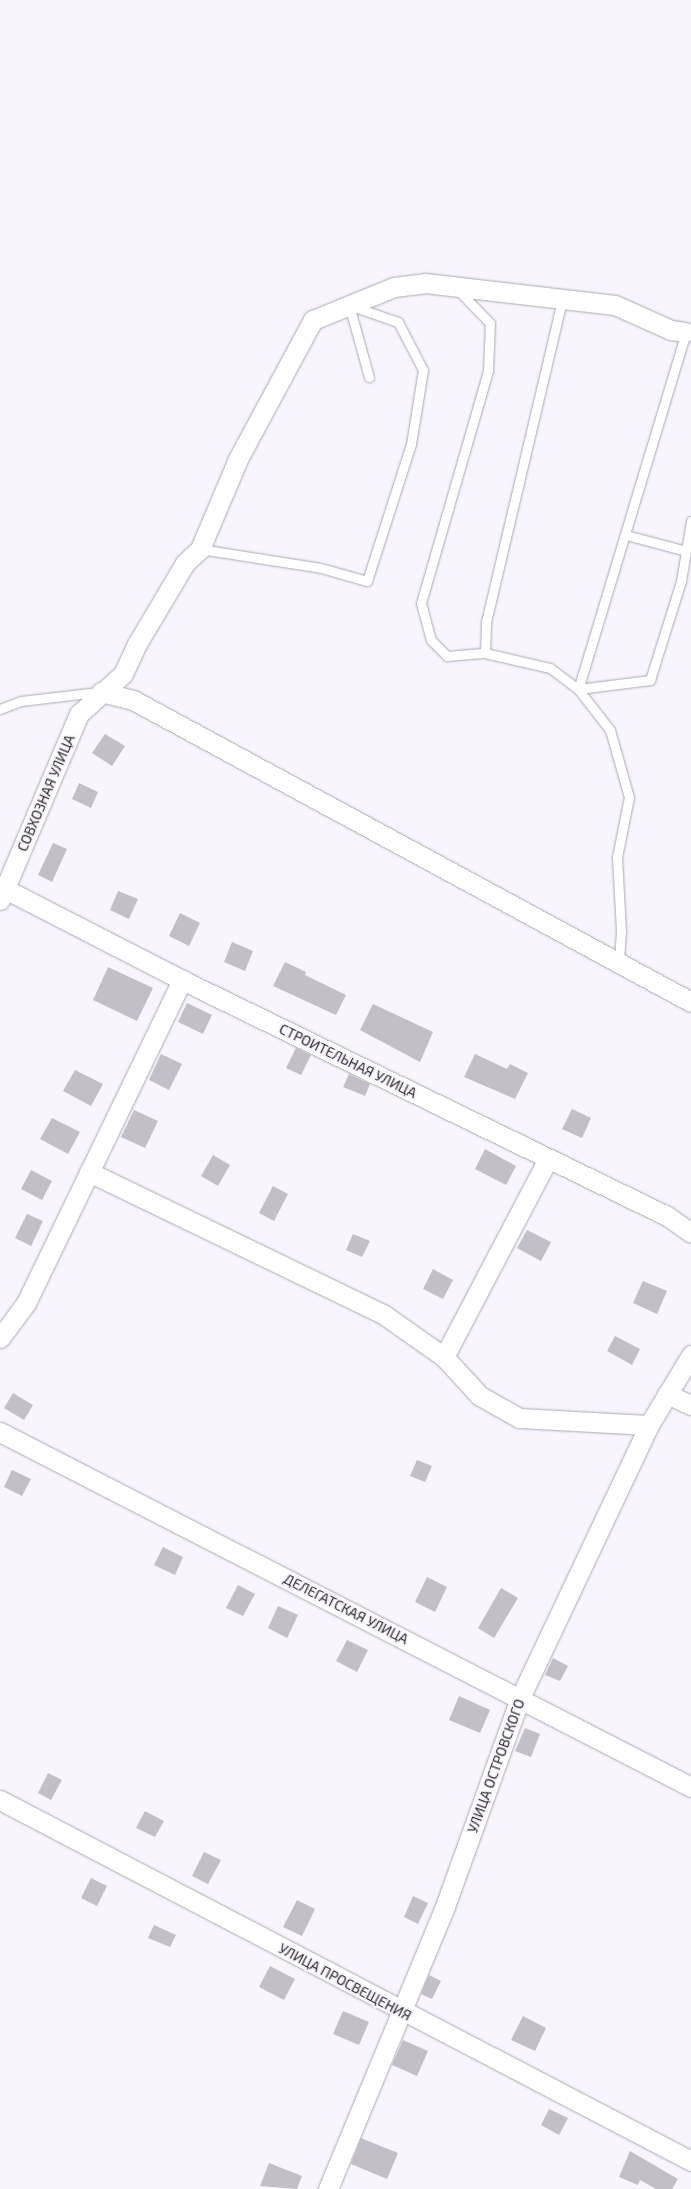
<!DOCTYPE html>
<meta charset="utf-8">
<style>
body{margin:0}
#map{position:relative;width:691px;height:2189px;overflow:hidden;background:#f9f5fe;font-family:"Exo 2",sans-serif}
div>[style]{position:absolute}
[style*='--x']{left:calc(var(--x)*1px);top:calc(var(--y)*1px);width:calc(var(--w)*1px);rotate:calc(var(--a)*1deg)}
.building>*{inset:0;background:#c3bfc8}
.roads{filter:drop-shadow(0 0 1px #aba8b0) drop-shadow(0 0 1px #aba8b0)}
.service>*{height:9px;margin:-4.5px;padding:0 4.5px;transform-origin:4.5px;border-radius:4.5px;background:#fff}
.minor>*{height:19px;margin:-9.5px;padding:0 9.5px;transform-origin:9.5px;border-radius:9.5px;background:#fff}
span{translate:-50% -50%;white-space:nowrap;text-align:center;line-height:1.15;-webkit-text-stroke:4px #f9f5fe;paint-order:stroke}
.street-label{font-size:14px;color:#2b2a2d}
</style>
<div id="map">
<div class="building">
<div style="clip-path:polygon(105px 734px,125px 746px,112px 766px,92px 753px)"></div>
<div style="clip-path:polygon(79px 783px,98px 792px,91px 808px,72px 799px)"></div>
<div style="clip-path:polygon(53px 843px,67px 849px,52px 882px,38px 875px)"></div>
<div style="clip-path:polygon(118px 891px,138px 899px,129px 919px,110px 910px)"></div>
<div style="clip-path:polygon(180px 913px,200px 923px,189px 946px,169px 936px)"></div>
<div style="clip-path:polygon(232px 942px,253px 951px,245px 971px,224px 962px)"></div>
<div style="clip-path:polygon(285px 962px,306px 972px,305px 975px,346px 995px,336px 1015px,273px 986px)"></div>
<div style="clip-path:polygon(108px 967px,153px 988px,137px 1021px,93px 1000px)"></div>
<div style="clip-path:polygon(187px 1003px,212px 1015px,203px 1034px,178px 1022px)"></div>
<div style="clip-path:polygon(373px 1004px,433px 1032px,420px 1062px,360px 1030px)"></div>
<div style="clip-path:polygon(296px 1048px,311px 1055px,301px 1075px,286px 1068px)"></div>
<div style="clip-path:polygon(161px 1054px,182px 1064px,169px 1090px,149px 1080px)"></div>
<div style="clip-path:polygon(475px 1054px,507px 1069px,510px 1064px,528px 1073px,515px 1099px,464px 1077px)"></div>
<div style="clip-path:polygon(75px 1070px,103px 1084px,91px 1106px,63px 1091px)"></div>
<div style="clip-path:polygon(349px 1074px,370px 1084px,365px 1096px,343px 1087px)"></div>
<div style="clip-path:polygon(572px 1109px,591px 1118px,582px 1138px,562px 1129px)"></div>
<div style="clip-path:polygon(134px 1110px,158px 1121px,145px 1148px,121px 1137px)"></div>
<div style="clip-path:polygon(52px 1118px,80px 1132px,68px 1154px,40px 1139px)"></div>
<div style="clip-path:polygon(485px 1149px,516px 1166px,506px 1185px,475px 1169px)"></div>
<div style="clip-path:polygon(213px 1155px,230px 1165px,218px 1186px,201px 1176px)"></div>
<div style="clip-path:polygon(31px 1170px,52px 1181px,42px 1200px,21px 1189px)"></div>
<div style="clip-path:polygon(273px 1186px,288px 1194px,274px 1221px,259px 1213px)"></div>
<div style="clip-path:polygon(27px 1214px,43px 1221px,31px 1246px,15px 1238px)"></div>
<div style="clip-path:polygon(527px 1230px,551px 1242px,541px 1261px,517px 1248px)"></div>
<div style="clip-path:polygon(353px 1234px,370px 1241px,362px 1257px,346px 1250px)"></div>
<div style="clip-path:polygon(433px 1269px,453px 1280px,443px 1299px,423px 1289px)"></div>
<div style="clip-path:polygon(643px 1281px,667px 1291px,657px 1314px,633px 1303px)"></div>
<div style="clip-path:polygon(615px 1336px,640px 1349px,632px 1365px,607px 1351px)"></div>
<div style="clip-path:polygon(13px 1393px,33px 1405px,24px 1420px,4px 1408px)"></div>
<div style="clip-path:polygon(417px 1460px,432px 1466px,425px 1482px,410px 1476px)"></div>
<div style="clip-path:polygon(12px 1470px,31px 1479px,22px 1496px,4px 1487px)"></div>
<div style="clip-path:polygon(163px 1547px,183px 1557px,175px 1575px,154px 1565px)"></div>
<div style="clip-path:polygon(427px 1577px,447px 1587px,435px 1612px,415px 1602px)"></div>
<div style="clip-path:polygon(238px 1585px,255px 1594px,243px 1616px,226px 1608px)"></div>
<div style="clip-path:polygon(501px 1588px,518px 1598px,494px 1638px,478px 1628px)"></div>
<div style="clip-path:polygon(278px 1606px,298px 1615px,287px 1638px,268px 1628px)"></div>
<div style="clip-path:polygon(347px 1640px,368px 1650px,357px 1672px,336px 1661px)"></div>
<div style="clip-path:polygon(553px 1658px,568px 1666px,560px 1681px,545px 1675px)"></div>
<div style="clip-path:polygon(459px 1696px,490px 1710px,480px 1733px,449px 1720px)"></div>
<div style="clip-path:polygon(525px 1728px,540px 1734px,531px 1757px,515px 1751px)"></div>
<div style="clip-path:polygon(48px 1773px,62px 1780px,51px 1800px,38px 1793px)"></div>
<div style="clip-path:polygon(145px 1811px,164px 1821px,155px 1837px,136px 1828px)"></div>
<div style="clip-path:polygon(204px 1852px,221px 1860px,208px 1884px,192px 1876px)"></div>
<div style="clip-path:polygon(91px 1878px,107px 1886px,97px 1906px,81px 1898px)"></div>
<div style="clip-path:polygon(413px 1896px,428px 1903px,418px 1924px,404px 1917px)"></div>
<div style="clip-path:polygon(297px 1900px,315px 1909px,302px 1936px,283px 1927px)"></div>
<div style="clip-path:polygon(154px 1925px,176px 1935px,170px 1947px,148px 1938px)"></div>
<div style="clip-path:polygon(270px 1966px,295px 1979px,284px 2000px,259px 1987px)"></div>
<div style="clip-path:polygon(429px 1975px,441px 1981px,432px 1999px,421px 1994px)"></div>
<div style="clip-path:polygon(343px 2011px,369px 2022px,359px 2045px,333px 2034px)"></div>
<div style="clip-path:polygon(523px 2016px,546px 2028px,535px 2051px,511px 2040px)"></div>
<div style="clip-path:polygon(403px 2040px,428px 2051px,417px 2076px,392px 2065px)"></div>
<div style="clip-path:polygon(549px 2109px,568px 2118px,559px 2135px,541px 2125px)"></div>
<div style="clip-path:polygon(361px 2138px,398px 2153px,387px 2179px,351px 2164px)"></div>
<div style="clip-path:polygon(630px 2151px,678px 2179px,672px 2189px,656px 2189px,640px 2180px,638px 2185px,619px 2177px)"></div>
<div style="clip-path:polygon(269px 2163px,302px 2176px,297px 2189px,260px 2186px)"></div>
</div>
<div class="roads">
<div class="service">
<div style="--x:458;--y:290;--w:46;--a:45.9"></div>
<div style="--x:490;--y:323;--w:48;--a:92.4"></div>
<div style="--x:488;--y:371;--w:241;--a:106.1"></div>
<div style="--x:421;--y:603;--w:38;--a:75"></div>
<div style="--x:431;--y:640;--w:23;--a:45"></div>
<div style="--x:447;--y:656;--w:38;--a:-5"></div>
<div style="--x:485;--y:653;--w:67;--a:13"></div>
<div style="--x:550;--y:668;--w:35;--a:37"></div>
<div style="--x:578;--y:689;--w:52;--a:52"></div>
<div style="--x:610;--y:730;--w:70;--a:74.2"></div>
<div style="--x:629;--y:797;--w:61;--a:101.3"></div>
<div style="--x:617;--y:857;--w:74;--a:86.9"></div>
<div style="--x:621;--y:931;--w:31;--a:94"></div>
<div style="--x:349;--y:305;--w:75;--a:74.5"></div>
<div style="--x:686;--y:332;--w:373;--a:106.8"></div>
<div style="--x:578;--y:689;--w:73;--a:-7.1"></div>
<div style="--x:650;--y:680;--w:104;--a:-72.6"></div>
<div style="--x:681;--y:581;--w:61;--a:-80.5"></div>
<div style="--x:626;--y:535;--w:62;--a:14.9"></div>
<div style="--x:200;--y:549;--w:122;--a:8.9"></div>
<div style="--x:321;--y:568;--w:48;--a:15.8"></div>
<div style="--x:367;--y:581;--w:144;--a:-72.2"></div>
<div style="--x:411;--y:444;--w:75;--a:-80.8"></div>
<div style="--x:423;--y:370;--w:54;--a:-117.5"></div>
<div style="--x:398;--y:322;--w:49;--a:-160.8"></div>
<div style="--x:485;--y:653;--w:31;--a:-88"></div>
<div style="--x:486;--y:622;--w:334;--a:-76.7"></div>
<div style="--x:0;--y:709;--w:22;--a:-21"></div>
<div style="--x:21;--y:701;--w:78;--a:-6.7"></div>
</div>
<div class="minor">
<div style="--x:101;--y:692;--w:33;--a:14"></div>
<div style="--x:133;--y:700;--w:634;--a:28.42"></div>
<div style="--x:5;--y:889;--w:199;--a:27.2"></div>
<div style="--x:182;--y:980;--w:539;--a:25.95"></div>
<div style="--x:667;--y:1216;--w:29;--a:35"></div>
<div style="--x:0;--y:900;--w:202;--a:-67"></div>
<div style="--x:79;--y:714;--w:59;--a:-42.3"></div>
<div style="--x:123;--y:674;--w:33;--a:-65"></div>
<div style="--x:137;--y:644;--w:94;--a:-59.3"></div>
<div style="--x:185;--y:563;--w:21;--a:-43"></div>
<div style="--x:200;--y:549;--w:98;--a:-67.1"></div>
<div style="--x:238;--y:459;--w:158;--a:-61.7"></div>
<div style="--x:313;--y:320;--w:87;--a:-22.2"></div>
<div style="--x:394;--y:287;--w:31;--a:-7"></div>
<div style="--x:425;--y:283;--w:191;--a:6.6"></div>
<div style="--x:615;--y:305;--w:61;--a:24.1"></div>
<div style="--x:671;--y:330;--w:14;--a:8"></div>
<div style="--x:89;--y:1172;--w:326;--a:25.8"></div>
<div style="--x:383;--y:1314;--w:75;--a:35.2"></div>
<div style="--x:444;--y:1357;--w:53;--a:47.3"></div>
<div style="--x:480;--y:1396;--w:45;--a:29.4"></div>
<div style="--x:519;--y:1418;--w:130;--a:3.1"></div>
<div style="--x:0;--y:1338;--w:44;--a:-53.4"></div>
<div style="--x:26;--y:1303;--w:359;--a:-64.2"></div>
<div style="--x:444;--y:1357;--w:224;--a:-62.3"></div>
<div style="--x:667;--y:1394;--w:26;--a:25"></div>
<div style="--x:0;--y:1432;--w:777;--a:27.19"></div>
<div style="--x:0;--y:1800;--w:780;--a:27.58"></div>
<div style="--x:328;--y:2189;--w:300;--a:-67.5"></div>
<div style="--x:443;--y:1912;--w:227;--a:-70.2"></div>
<div style="--x:520;--y:1698;--w:302;--a:-64.7"></div>
<div style="--x:649;--y:1425;--w:82;--a:-59"></div>
</div>
</div>
<div class="street-label">
<span style="left:46px;top:793px;rotate:-67deg">СОВХОЗНАЯ УЛИЦА</span>
<span style="left:348px;top:1061px;rotate:26deg">СТРОИТЕЛЬНАЯ УЛИЦА</span>
<span style="left:346px;top:1609px;rotate:27deg">ДЕЛЕГАТСКАЯ УЛИЦА</span>
<span style="left:496px;top:1766px;rotate:-70deg">УЛИЦА ОСТРОВСКОГО</span>
<span style="left:345px;top:1982px;rotate:28deg">УЛИЦА ПРОСВЕЩЕНИЯ</span>
</div>
</div>
